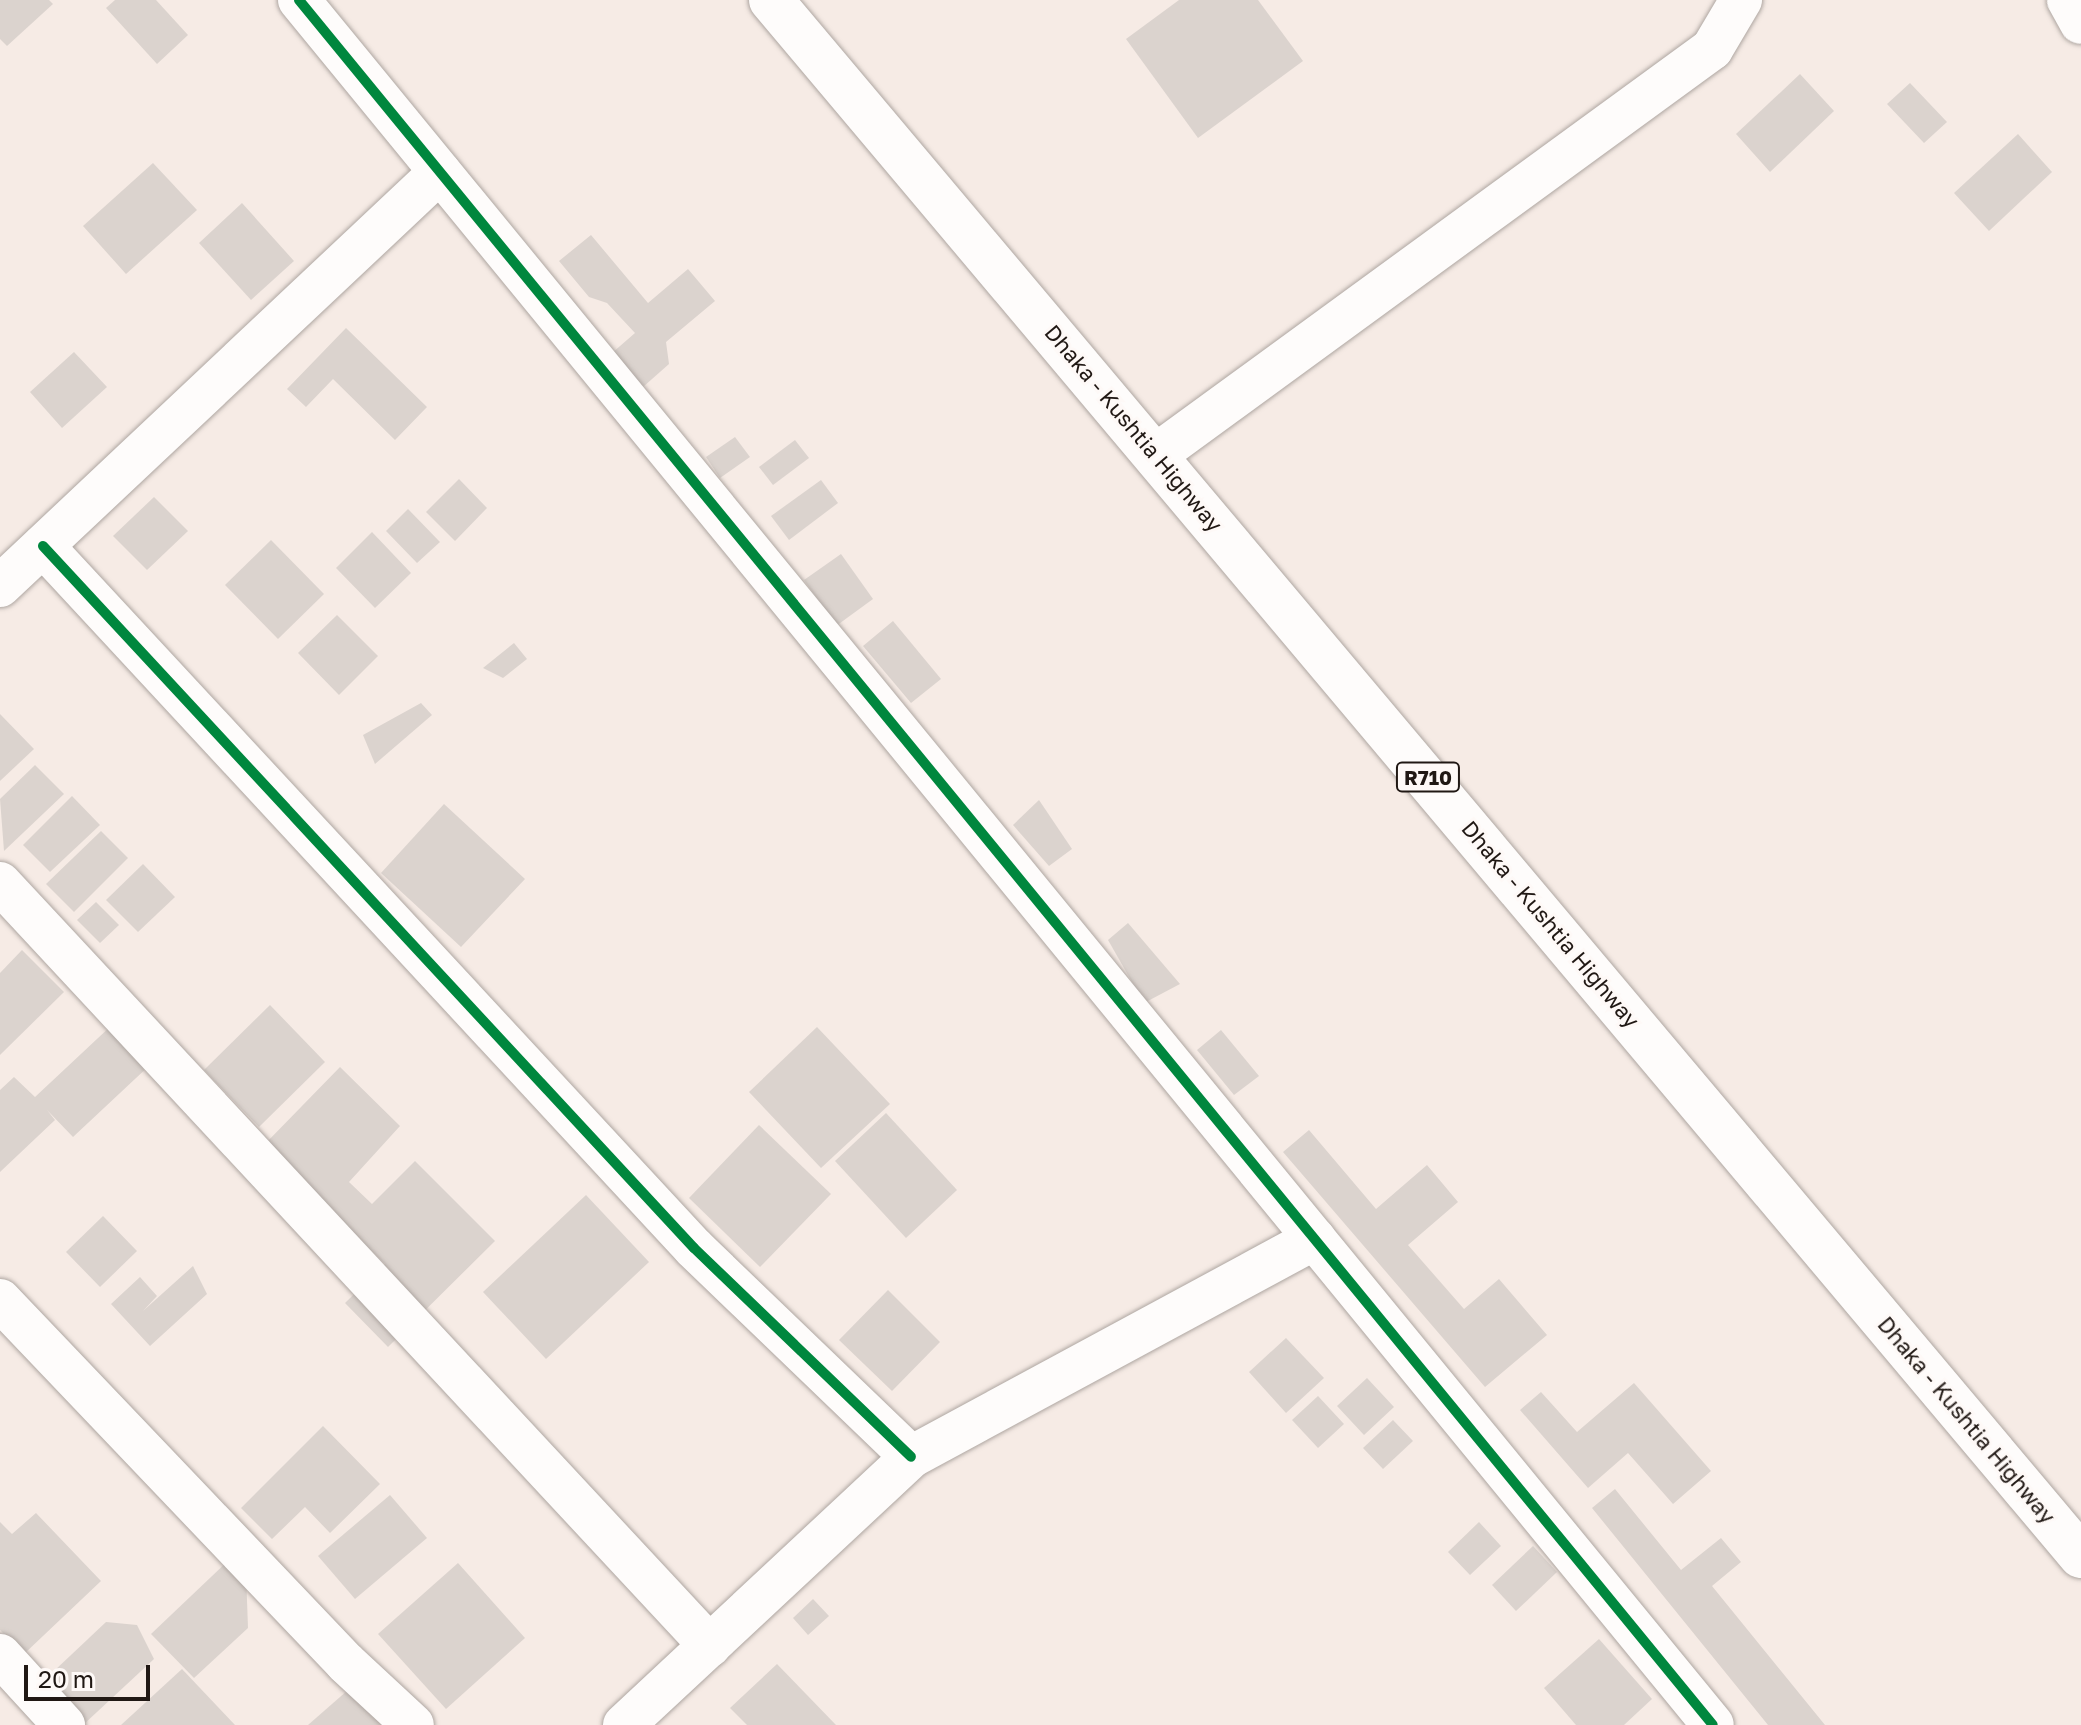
<!DOCTYPE html>
<style>
body{margin:0}
#map{position:relative;width:2081px;height:1725px;overflow:hidden;background:#f6ebe5;font-family:"Golos Text",sans-serif}
div>[style]{position:absolute}
[style*='--x']{left:calc(var(--x)*1px);top:calc(var(--y)*1px);width:calc(var(--w)*1px);rotate:calc(var(--a)*1deg)}
.building>*{inset:0;background:#dbd3ce}
.roads{filter:drop-shadow(0 0 2px #aea6a1) drop-shadow(0 0 2px #aea6a1)}
.minor>*{height:42px;margin:-21px;padding:0 21px;transform-origin:21px;border-radius:21px;background:#fefcfb}
.major>*{height:44px;margin:-22px;padding:0 22px;transform-origin:22px;border-radius:22px;background:#fefcfb}
.cycleway>*{height:10px;margin:-5px;padding:0 5px;transform-origin:5px;border-radius:5px;background:#00873e}
span{translate:-50% -50%;white-space:nowrap;text-align:center;line-height:1.15;-webkit-text-stroke:6px #fef9f7;paint-order:stroke}
.shield-label span{padding:2px 6px;background:#fef9f7;border:2px solid;border-radius:6px;-webkit-text-stroke-width:0}
.shield-label{font-size:20px;color:#201814;font-weight:700}
.street-label{font-size:22px;color:#201814}
.scale{position:absolute;left:24px;top:1665px;width:126px;height:36px;box-sizing:border-box;border:4px solid #201814;border-top:0;padding-left:10px;font-size:24px;line-height:28px;white-space:nowrap;color:#201814;-webkit-text-stroke:6px #fef9f7;paint-order:stroke}
</style>
<div id="map">
<div class="building">
<div style="clip-path:polygon(0 0,49px 0,53px 4px,7px 46px,0 39px)"></div>
<div style="clip-path:polygon(115px 0,156px 0,188px 35px,157px 64px,106px 8px)"></div>
<div style="clip-path:polygon(1179px 0,1258px 0,1303px 61px,1198px 138px,1126px 39px)"></div>
<div style="clip-path:polygon(1800px 74px,1834px 111px,1770px 172px,1736px 134px)"></div>
<div style="clip-path:polygon(1910px 83px,1947px 122px,1924px 143px,1887px 104px)"></div>
<div style="clip-path:polygon(2018px 134px,2052px 172px,1989px 231px,1954px 193px)"></div>
<div style="clip-path:polygon(153px 163px,197px 210px,126px 274px,83px 226px)"></div>
<div style="clip-path:polygon(242px 203px,294px 261px,251px 300px,199px 243px)"></div>
<div style="clip-path:polygon(591px 235px,648px 303px,688px 269px,715px 301px,666px 342px,669px 364px,643px 387px,612px 353px,635px 333px,607px 303px,589px 297px,559px 261px)"></div>
<div style="clip-path:polygon(346px 328px,427px 407px,395px 440px,333px 379px,306px 407px,287px 389px)"></div>
<div style="clip-path:polygon(74px 352px,107px 387px,62px 428px,30px 392px)"></div>
<div style="clip-path:polygon(735px 437px,750px 457px,720px 478px,706px 457px)"></div>
<div style="clip-path:polygon(795px 440px,809px 458px,773px 485px,759px 467px)"></div>
<div style="clip-path:polygon(459px 479px,487px 508px,455px 541px,426px 512px)"></div>
<div style="clip-path:polygon(821px 480px,838px 503px,789px 540px,771px 516px)"></div>
<div style="clip-path:polygon(154px 497px,188px 531px,147px 570px,113px 536px)"></div>
<div style="clip-path:polygon(408px 509px,440px 542px,417px 563px,386px 531px)"></div>
<div style="clip-path:polygon(372px 532px,411px 573px,375px 608px,336px 568px)"></div>
<div style="clip-path:polygon(271px 540px,324px 594px,278px 639px,225px 585px)"></div>
<div style="clip-path:polygon(841px 554px,873px 599px,836px 626px,804px 580px)"></div>
<div style="clip-path:polygon(337px 615px,378px 656px,339px 695px,298px 653px)"></div>
<div style="clip-path:polygon(893px 621px,941px 679px,911px 703px,863px 646px)"></div>
<div style="clip-path:polygon(514px 643px,527px 659px,503px 678px,483px 668px)"></div>
<div style="clip-path:polygon(421px 703px,432px 715px,375px 764px,363px 735px)"></div>
<div style="clip-path:polygon(0 714px,34px 749px,0 781px)"></div>
<div style="clip-path:polygon(35px 765px,64px 794px,4px 851px,0 799px)"></div>
<div style="clip-path:polygon(72px 796px,100px 825px,50px 872px,23px 845px)"></div>
<div style="clip-path:polygon(1039px 800px,1072px 849px,1049px 866px,1013px 825px)"></div>
<div style="clip-path:polygon(444px 804px,525px 879px,461px 947px,381px 873px)"></div>
<div style="clip-path:polygon(101px 831px,128px 858px,74px 912px,46px 884px)"></div>
<div style="clip-path:polygon(143px 864px,175px 897px,138px 932px,106px 900px)"></div>
<div style="clip-path:polygon(96px 902px,119px 925px,100px 943px,77px 920px)"></div>
<div style="clip-path:polygon(1128px 923px,1180px 984px,1144px 1003px,1108px 940px)"></div>
<div style="clip-path:polygon(22px 950px,64px 992px,0 1055px,0 973px)"></div>
<div style="clip-path:polygon(270px 1005px,325px 1062px,259px 1127px,204px 1070px)"></div>
<div style="clip-path:polygon(113px 1024px,151px 1064px,73px 1137px,47px 1110px,55px 1120px,0 1172px,0 1090px,14px 1077px,35px 1097px)"></div>
<div style="clip-path:polygon(817px 1027px,890px 1104px,821px 1168px,749px 1092px)"></div>
<div style="clip-path:polygon(1221px 1030px,1259px 1076px,1234px 1095px,1197px 1050px)"></div>
<div style="clip-path:polygon(340px 1067px,400px 1126px,349px 1182px,372px 1204px,415px 1161px,495px 1241px,388px 1347px,345px 1303px,385px 1264px,263px 1146px)"></div>
<div style="clip-path:polygon(886px 1113px,957px 1190px,906px 1238px,835px 1161px)"></div>
<div style="clip-path:polygon(759px 1125px,831px 1194px,760px 1267px,689px 1198px)"></div>
<div style="clip-path:polygon(1309px 1130px,1376px 1209px,1427px 1165px,1458px 1202px,1408px 1245px,1464px 1309px,1499px 1279px,1547px 1335px,1485px 1387px,1283px 1152px)"></div>
<div style="clip-path:polygon(586px 1195px,649px 1262px,546px 1359px,483px 1292px)"></div>
<div style="clip-path:polygon(103px 1216px,137px 1251px,100px 1287px,66px 1252px)"></div>
<div style="clip-path:polygon(193px 1266px,207px 1294px,150px 1346px,111px 1304px,140px 1277px,157px 1296px,143px 1311px)"></div>
<div style="clip-path:polygon(888px 1290px,940px 1342px,892px 1391px,839px 1340px)"></div>
<div style="clip-path:polygon(1286px 1338px,1324px 1378px,1286px 1413px,1249px 1372px)"></div>
<div style="clip-path:polygon(1367px 1378px,1394px 1407px,1364px 1435px,1337px 1406px)"></div>
<div style="clip-path:polygon(1634px 1383px,1711px 1471px,1673px 1504px,1628px 1453px,1588px 1488px,1520px 1410px,1541px 1392px,1577px 1432px)"></div>
<div style="clip-path:polygon(1318px 1396px,1344px 1424px,1318px 1448px,1292px 1420px)"></div>
<div style="clip-path:polygon(1393px 1420px,1413px 1441px,1383px 1469px,1363px 1448px)"></div>
<div style="clip-path:polygon(323px 1426px,380px 1484px,330px 1533px,305px 1507px,272px 1539px,241px 1508px)"></div>
<div style="clip-path:polygon(1615px 1489px,1681px 1570px,1721px 1538px,1741px 1562px,1712px 1586px,1825px 1725px,1768px 1725px,1592px 1508px)"></div>
<div style="clip-path:polygon(390px 1495px,427px 1538px,355px 1599px,318px 1556px)"></div>
<div style="clip-path:polygon(36px 1513px,101px 1581px,24px 1654px,0 1630px,0 1522px,12px 1534px)"></div>
<div style="clip-path:polygon(1479px 1522px,1501px 1546px,1470px 1575px,1448px 1552px)"></div>
<div style="clip-path:polygon(1533px 1546px,1557px 1572px,1516px 1611px,1492px 1585px)"></div>
<div style="clip-path:polygon(231px 1558px,246px 1573px,248px 1628px,194px 1678px,151px 1634px)"></div>
<div style="clip-path:polygon(458px 1563px,525px 1638px,446px 1709px,378px 1634px)"></div>
<div style="clip-path:polygon(813px 1599px,829px 1616px,808px 1635px,793px 1618px)"></div>
<div style="clip-path:polygon(106px 1622px,137px 1625px,154px 1659px,83px 1725px,36px 1688px)"></div>
<div style="clip-path:polygon(1599px 1639px,1652px 1699px,1624px 1725px,1576px 1725px,1544px 1688px)"></div>
<div style="clip-path:polygon(777px 1664px,836px 1725px,747px 1725px,730px 1708px)"></div>
<div style="clip-path:polygon(182px 1669px,235px 1725px,121px 1725px)"></div>
<div style="clip-path:polygon(356px 1683px,383px 1725px,308px 1725px)"></div>
</div>
<div class="roads">
<div class="minor">
<div style="--x:299;--y:0;--w:2230;--a:50.66"></div>
<div style="--x:2068;--y:0;--w:26;--a:61"></div>
<div style="--x:1157;--y:454;--w:687;--a:-36.12"></div>
<div style="--x:1712;--y:49;--w:57;--a:-59.4"></div>
<div style="--x:43;--y:546;--w:957;--a:47.16"></div>
<div style="--x:694;--y:1248;--w:301;--a:43.9"></div>
<div style="--x:0;--y:586;--w:604;--a:-43.26"></div>
<div style="--x:0;--y:883;--w:1042;--a:47.06"></div>
<div style="--x:0;--y:1300;--w:501;--a:46.37"></div>
<div style="--x:346;--y:1663;--w:91;--a:42.8"></div>
<div style="--x:0;--y:1655;--w:95;--a:47.6"></div>
<div style="--x:624;--y:1725;--w:393;--a:-43"></div>
<div style="--x:911;--y:1457;--w:459;--a:-28.4"></div>
</div>
<div class="major">
<div style="--x:771;--y:0;--w:2034;--a:49.91"></div>
</div>
</div>
<div class="cycleway">
<div style="--x:299;--y:0;--w:2230;--a:50.66"></div>
<div style="--x:43;--y:546;--w:957;--a:47.16"></div>
<div style="--x:694;--y:1248;--w:301;--a:43.9"></div>
</div>
<div class="shield-label">
<span style="left:1428px;top:777px">R710</span>
</div>
<div class="street-label">
<span style="left:1134px;top:428px;rotate:50deg">Dhaka - Kushtia Highway</span>
<span style="left:1551px;top:924px;rotate:50deg">Dhaka - Kushtia Highway</span>
<span style="left:1967px;top:1420px;rotate:50deg">Dhaka - Kushtia Highway</span>
</div>
<div class="scale">20 m</div>
</div>
